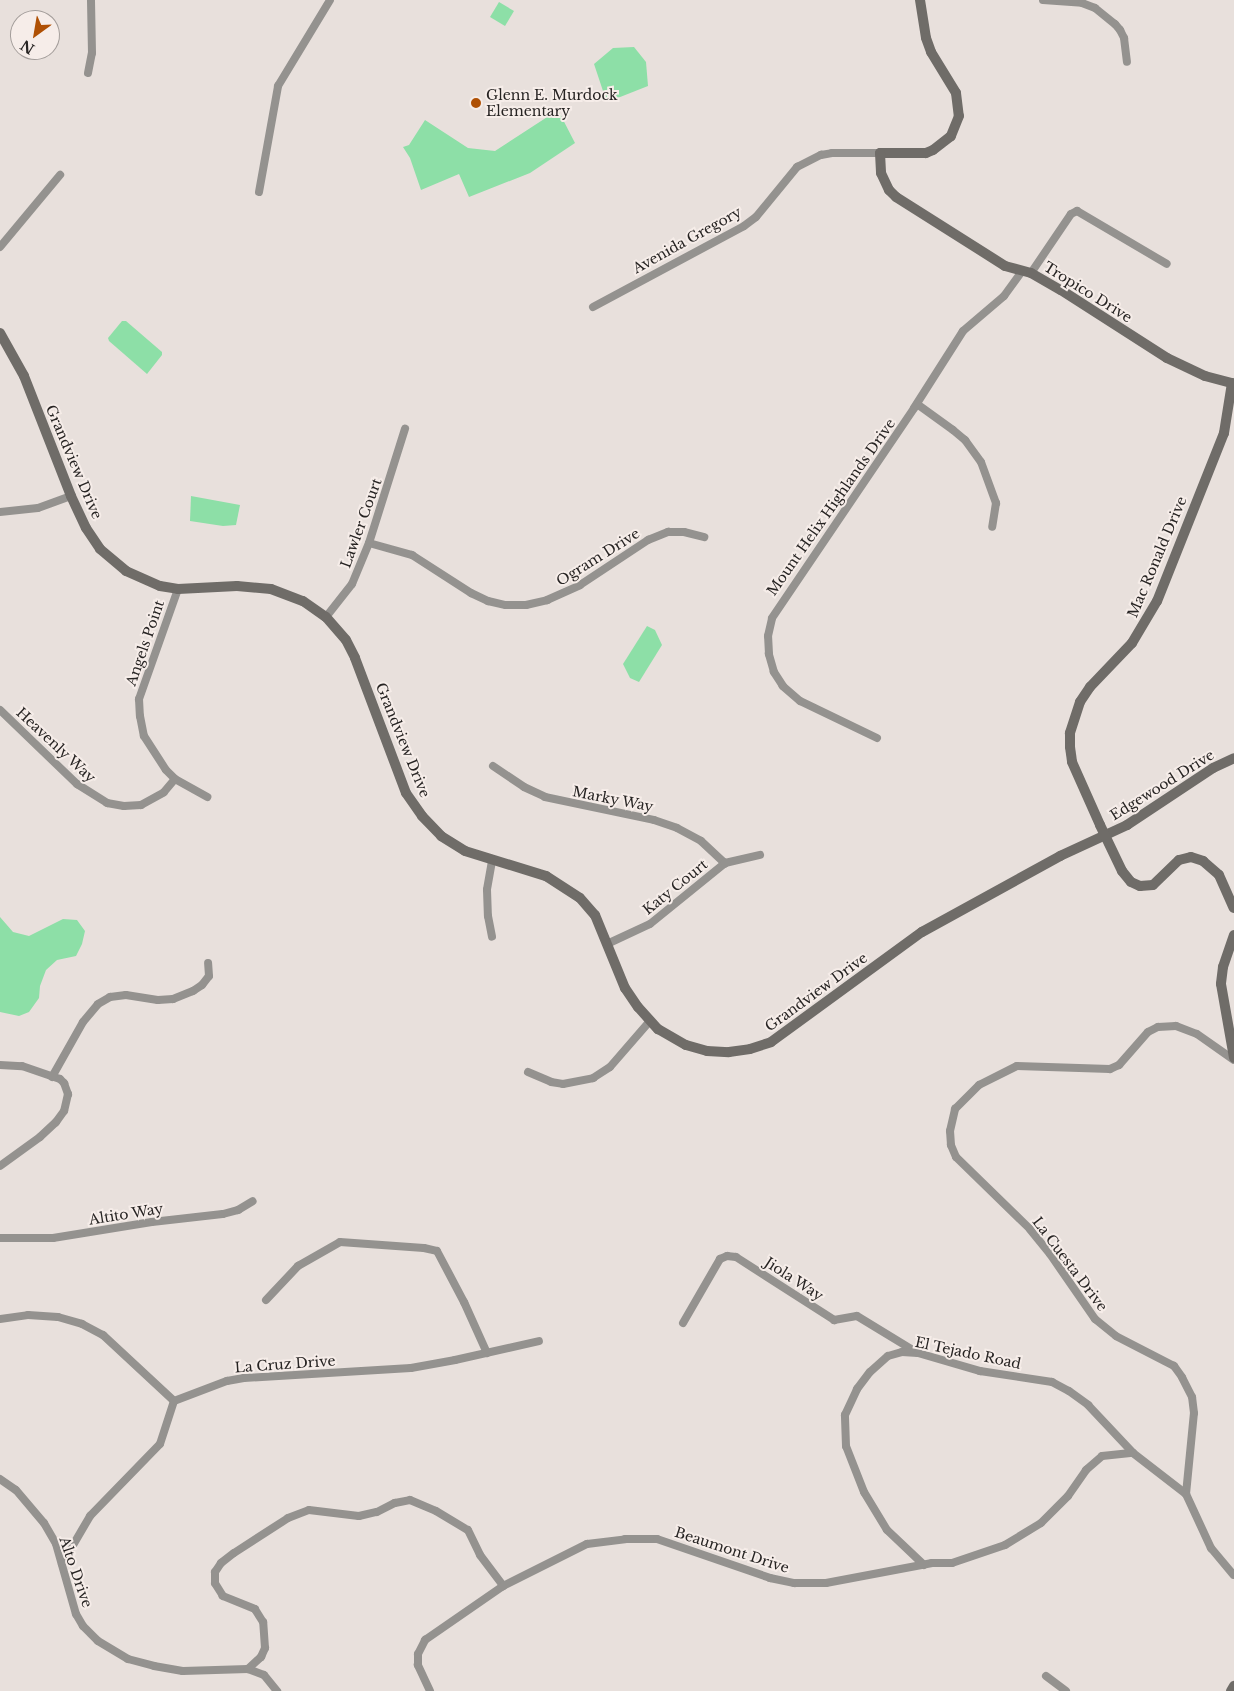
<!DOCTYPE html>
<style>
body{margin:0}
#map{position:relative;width:1234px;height:1691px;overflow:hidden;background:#e8e0dc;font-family:"Libre Baskerville",serif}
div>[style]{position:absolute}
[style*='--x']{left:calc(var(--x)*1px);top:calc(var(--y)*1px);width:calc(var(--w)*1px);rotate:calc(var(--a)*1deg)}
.green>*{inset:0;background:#8ddfa7}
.street>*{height:8px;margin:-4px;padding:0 4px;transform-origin:4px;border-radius:4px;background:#94928f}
.secondary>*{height:10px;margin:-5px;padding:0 5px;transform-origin:5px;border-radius:5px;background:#6f6c68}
.dots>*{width:14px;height:14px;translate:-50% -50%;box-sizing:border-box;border:2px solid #f6ede9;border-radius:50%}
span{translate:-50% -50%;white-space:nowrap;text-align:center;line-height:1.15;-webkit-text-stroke:4px #f6ede9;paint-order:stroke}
.poi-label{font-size:14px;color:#272423}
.left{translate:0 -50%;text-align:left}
.street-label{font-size:14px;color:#272423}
.north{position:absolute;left:10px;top:10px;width:50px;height:50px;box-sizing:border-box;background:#f6ede9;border:1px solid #a39d9a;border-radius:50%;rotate:212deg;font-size:14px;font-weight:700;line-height:20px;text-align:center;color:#272423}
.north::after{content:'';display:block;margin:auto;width:18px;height:22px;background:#af5004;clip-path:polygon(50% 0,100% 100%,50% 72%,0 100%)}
</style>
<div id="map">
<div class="green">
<div style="clip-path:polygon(499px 2px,514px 11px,505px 26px,490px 17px)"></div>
<div style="clip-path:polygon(634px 47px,646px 62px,648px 86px,610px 101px,605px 97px,594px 64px,613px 48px)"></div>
<div style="clip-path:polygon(558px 110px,575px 143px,530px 173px,469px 197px,459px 174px,421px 190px,410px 158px,403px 147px,409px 145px,425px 120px,468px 148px,495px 151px)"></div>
<div style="clip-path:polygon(122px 321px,126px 321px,162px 352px,162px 355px,147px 374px,109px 341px,108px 338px)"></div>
<div style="clip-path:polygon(191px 496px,240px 505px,236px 525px,223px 526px,190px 521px)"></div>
<div style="clip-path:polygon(647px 626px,655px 630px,662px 645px,639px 682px,630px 678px,623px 664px)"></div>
<div style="clip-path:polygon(0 917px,13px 932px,29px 936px,63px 919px,77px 920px,85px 931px,82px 944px,76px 956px,57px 960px,46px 970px,40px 986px,39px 998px,29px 1012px,19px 1016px,0 1012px)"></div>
</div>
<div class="street">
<div style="--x:1043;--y:0;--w:39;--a:4"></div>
<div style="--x:1082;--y:3;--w:14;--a:21"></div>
<div style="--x:1095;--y:8;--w:26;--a:39"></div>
<div style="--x:1115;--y:24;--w:8;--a:50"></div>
<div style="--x:1120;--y:30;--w:9;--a:63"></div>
<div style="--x:1124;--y:38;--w:24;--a:83"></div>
<div style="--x:88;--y:73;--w:20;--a:-79"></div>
<div style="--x:92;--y:53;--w:53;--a:-91.1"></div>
<div style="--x:259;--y:192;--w:108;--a:-79.8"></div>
<div style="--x:278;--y:86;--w:100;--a:-58.8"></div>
<div style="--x:0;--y:247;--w:94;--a:-50.2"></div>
<div style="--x:1031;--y:273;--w:71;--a:-55.9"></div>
<div style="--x:1071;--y:214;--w:7;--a:-27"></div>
<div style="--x:1077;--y:211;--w:104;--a:30.5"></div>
<div style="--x:593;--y:307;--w:171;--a:-28.2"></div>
<div style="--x:744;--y:226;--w:15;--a:-37"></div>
<div style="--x:756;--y:217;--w:65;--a:-50.6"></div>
<div style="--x:797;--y:167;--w:27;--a:-27"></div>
<div style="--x:821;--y:155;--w:11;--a:-10"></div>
<div style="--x:832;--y:153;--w:48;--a:0"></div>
<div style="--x:917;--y:404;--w:44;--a:35.8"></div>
<div style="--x:953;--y:430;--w:16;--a:40"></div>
<div style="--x:965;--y:440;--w:27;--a:54"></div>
<div style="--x:981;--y:462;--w:44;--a:69.9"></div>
<div style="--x:996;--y:503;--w:24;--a:99"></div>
<div style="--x:0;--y:512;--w:38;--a:-6"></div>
<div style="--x:38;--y:508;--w:35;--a:-20"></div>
<div style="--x:369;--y:543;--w:45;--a:15.6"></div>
<div style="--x:412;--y:555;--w:70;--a:32.8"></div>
<div style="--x:471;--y:593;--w:19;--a:25"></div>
<div style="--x:488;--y:601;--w:18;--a:13"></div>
<div style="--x:506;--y:605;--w:20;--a:0"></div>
<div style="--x:526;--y:605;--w:22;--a:-13"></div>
<div style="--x:547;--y:600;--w:36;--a:-24"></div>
<div style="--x:580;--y:585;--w:82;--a:-33.5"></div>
<div style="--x:648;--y:540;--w:22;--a:-22"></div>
<div style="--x:668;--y:532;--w:16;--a:0"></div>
<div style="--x:684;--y:532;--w:21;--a:14"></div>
<div style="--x:178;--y:589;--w:117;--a:109.5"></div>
<div style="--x:139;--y:699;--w:17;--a:87"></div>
<div style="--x:140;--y:716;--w:20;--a:79"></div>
<div style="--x:144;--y:736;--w:40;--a:57.1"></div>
<div style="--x:166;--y:770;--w:13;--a:45"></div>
<div style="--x:175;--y:779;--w:37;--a:29"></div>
<div style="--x:326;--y:617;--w:42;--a:-51.8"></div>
<div style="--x:352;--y:584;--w:44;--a:-67.5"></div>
<div style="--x:369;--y:543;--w:120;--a:-72.5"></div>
<div style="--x:0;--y:710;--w:107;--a:43.9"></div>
<div style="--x:77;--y:784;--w:36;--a:32"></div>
<div style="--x:107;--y:803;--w:17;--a:10"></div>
<div style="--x:124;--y:806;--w:17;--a:-3"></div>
<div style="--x:141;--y:805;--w:26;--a:-29"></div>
<div style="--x:164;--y:792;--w:17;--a:-50"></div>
<div style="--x:877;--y:738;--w:85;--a:-154.3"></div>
<div style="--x:800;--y:701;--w:23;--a:-139"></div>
<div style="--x:783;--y:686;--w:17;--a:-123"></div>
<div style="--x:774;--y:672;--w:19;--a:-106"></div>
<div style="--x:769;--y:654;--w:18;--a:-93"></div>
<div style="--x:768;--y:636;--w:18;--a:-77"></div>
<div style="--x:772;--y:618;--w:254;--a:-55.9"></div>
<div style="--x:914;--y:408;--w:91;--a:-57.5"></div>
<div style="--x:963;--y:331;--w:54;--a:-40.5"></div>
<div style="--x:1004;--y:296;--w:31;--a:-54"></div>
<div style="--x:493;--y:766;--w:37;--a:34"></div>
<div style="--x:524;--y:787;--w:23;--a:25"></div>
<div style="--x:545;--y:797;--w:111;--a:11.9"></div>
<div style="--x:654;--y:820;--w:24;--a:19"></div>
<div style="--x:677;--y:828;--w:27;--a:28"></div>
<div style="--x:701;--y:841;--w:33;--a:43"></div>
<div style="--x:492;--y:861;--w:29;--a:100"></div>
<div style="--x:487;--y:890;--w:26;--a:88"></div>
<div style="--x:488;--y:916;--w:21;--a:79"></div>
<div style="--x:607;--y:944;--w:47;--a:-24.9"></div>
<div style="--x:650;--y:924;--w:97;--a:-39.1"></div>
<div style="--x:725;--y:863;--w:36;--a:-13"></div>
<div style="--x:0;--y:1065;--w:22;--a:3"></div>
<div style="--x:22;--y:1066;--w:40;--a:18.9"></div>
<div style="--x:60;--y:1079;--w:6;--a:45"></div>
<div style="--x:64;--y:1083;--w:12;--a:70"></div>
<div style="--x:68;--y:1094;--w:17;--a:103"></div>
<div style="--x:64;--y:1111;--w:14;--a:126"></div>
<div style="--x:56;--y:1122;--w:22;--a:137"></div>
<div style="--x:40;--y:1137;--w:49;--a:144.1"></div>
<div style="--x:528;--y:1072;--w:25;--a:23"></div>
<div style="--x:551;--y:1082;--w:12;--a:9"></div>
<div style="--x:563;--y:1084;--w:31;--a:-11"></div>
<div style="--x:593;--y:1078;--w:20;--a:-33"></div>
<div style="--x:610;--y:1067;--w:61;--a:-49"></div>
<div style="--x:52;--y:1077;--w:63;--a:-60.6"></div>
<div style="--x:83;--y:1022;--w:23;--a:-50"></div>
<div style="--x:98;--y:1004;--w:14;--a:-30"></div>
<div style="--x:110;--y:997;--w:16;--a:-7"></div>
<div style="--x:126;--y:995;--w:32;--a:9"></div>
<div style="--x:158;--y:1000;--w:15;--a:-4"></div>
<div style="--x:173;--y:999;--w:22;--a:-22"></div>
<div style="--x:193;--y:991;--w:11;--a:-34"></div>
<div style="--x:202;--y:985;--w:11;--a:-52"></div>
<div style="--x:209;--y:976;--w:13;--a:-94"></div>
<div style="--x:0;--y:1238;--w:53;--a:0"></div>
<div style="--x:53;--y:1238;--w:100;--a:-9.2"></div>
<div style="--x:152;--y:1222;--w:71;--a:-6.4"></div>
<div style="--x:223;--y:1214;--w:16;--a:-15"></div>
<div style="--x:238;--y:1210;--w:17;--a:-31"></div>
<div style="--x:266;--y:1300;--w:47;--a:-46.7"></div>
<div style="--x:298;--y:1266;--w:48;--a:-29.7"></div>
<div style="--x:340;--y:1242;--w:84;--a:4.1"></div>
<div style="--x:424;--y:1248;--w:13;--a:13"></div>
<div style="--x:437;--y:1251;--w:58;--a:62.1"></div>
<div style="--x:464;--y:1302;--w:56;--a:65.7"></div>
<div style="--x:0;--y:1319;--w:28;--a:-8"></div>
<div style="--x:28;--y:1315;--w:30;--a:4"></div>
<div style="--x:58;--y:1317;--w:25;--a:16"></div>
<div style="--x:82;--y:1324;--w:24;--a:28"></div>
<div style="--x:103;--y:1335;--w:97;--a:42.9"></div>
<div style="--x:683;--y:1323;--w:74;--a:-60"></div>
<div style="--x:720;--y:1259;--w:8;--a:-23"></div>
<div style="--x:727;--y:1256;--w:9;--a:6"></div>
<div style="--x:736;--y:1257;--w:117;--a:32.7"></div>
<div style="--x:834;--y:1320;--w:23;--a:-10"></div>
<div style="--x:857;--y:1316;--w:69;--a:31.4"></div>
<div style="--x:0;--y:1479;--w:19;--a:35"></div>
<div style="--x:16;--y:1490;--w:43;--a:49.7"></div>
<div style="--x:44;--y:1523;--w:24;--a:60"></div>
<div style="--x:56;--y:1544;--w:73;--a:74.1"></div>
<div style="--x:76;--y:1614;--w:14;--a:60"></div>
<div style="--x:83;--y:1626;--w:21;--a:45"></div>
<div style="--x:98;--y:1641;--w:35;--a:31"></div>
<div style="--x:128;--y:1659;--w:27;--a:15"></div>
<div style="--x:154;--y:1666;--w:29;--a:10"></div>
<div style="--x:183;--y:1671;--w:65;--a:-1.8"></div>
<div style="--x:248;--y:1669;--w:17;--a:21"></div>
<div style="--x:264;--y:1675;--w:21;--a:51"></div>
<div style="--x:1186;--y:1494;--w:81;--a:-84.4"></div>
<div style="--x:1194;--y:1413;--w:16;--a:-97"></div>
<div style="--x:1192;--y:1397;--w:22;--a:-117"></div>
<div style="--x:1182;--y:1377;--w:14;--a:-126"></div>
<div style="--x:1174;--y:1366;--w:65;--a:-152.7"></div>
<div style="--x:1116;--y:1336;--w:27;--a:-141"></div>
<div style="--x:1095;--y:1319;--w:79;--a:-124.7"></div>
<div style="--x:1050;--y:1254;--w:32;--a:-129"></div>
<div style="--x:1030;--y:1229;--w:103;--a:-135.8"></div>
<div style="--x:956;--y:1157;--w:13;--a:-113"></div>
<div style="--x:951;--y:1145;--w:14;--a:-94"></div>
<div style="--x:950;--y:1131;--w:23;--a:-77"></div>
<div style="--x:955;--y:1109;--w:34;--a:-45"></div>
<div style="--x:979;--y:1085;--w:42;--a:-26.6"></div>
<div style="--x:1017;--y:1066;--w:93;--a:1.8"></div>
<div style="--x:1110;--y:1069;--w:10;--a:-24"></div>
<div style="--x:1119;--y:1065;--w:44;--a:-48.7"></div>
<div style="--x:1148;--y:1032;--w:11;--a:-27"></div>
<div style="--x:1158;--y:1027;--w:18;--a:-3"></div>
<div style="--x:1176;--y:1026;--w:22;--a:21"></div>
<div style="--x:1197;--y:1034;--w:45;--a:35.1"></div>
<div style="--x:62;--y:1564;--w:56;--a:-59.7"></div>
<div style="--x:90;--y:1516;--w:100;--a:-45.8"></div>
<div style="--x:160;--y:1444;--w:45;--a:-72"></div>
<div style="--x:174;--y:1401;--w:57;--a:-20.7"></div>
<div style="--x:227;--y:1381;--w:17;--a:-10"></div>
<div style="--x:244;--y:1378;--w:167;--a:-3.4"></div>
<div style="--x:411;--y:1368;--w:45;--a:-10.3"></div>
<div style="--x:455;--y:1360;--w:86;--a:-12.7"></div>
<div style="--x:924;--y:1565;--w:51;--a:-136.6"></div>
<div style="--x:887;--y:1530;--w:44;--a:-121.2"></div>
<div style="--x:864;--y:1492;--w:49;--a:-111.4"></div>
<div style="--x:846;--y:1446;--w:31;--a:-92"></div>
<div style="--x:845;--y:1415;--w:29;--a:-65"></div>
<div style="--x:857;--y:1389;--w:21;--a:-53"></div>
<div style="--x:870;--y:1372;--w:24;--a:-42"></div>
<div style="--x:888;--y:1356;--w:15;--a:-16"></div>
<div style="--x:902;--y:1352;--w:16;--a:4"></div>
<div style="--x:918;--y:1353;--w:65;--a:16.2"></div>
<div style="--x:980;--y:1371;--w:73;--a:8.7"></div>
<div style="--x:1052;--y:1382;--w:19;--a:28"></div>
<div style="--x:1069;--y:1391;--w:24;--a:36"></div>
<div style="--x:1088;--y:1405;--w:66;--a:46.8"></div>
<div style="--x:1133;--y:1453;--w:67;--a:37.7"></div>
<div style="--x:1186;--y:1494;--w:60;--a:65.2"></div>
<div style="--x:1211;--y:1548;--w:35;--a:50"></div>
<div style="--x:248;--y:1669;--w:18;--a:-43"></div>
<div style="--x:261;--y:1657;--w:10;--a:-66"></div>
<div style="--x:265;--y:1648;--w:26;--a:-94"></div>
<div style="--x:263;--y:1622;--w:15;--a:-122"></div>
<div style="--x:255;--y:1609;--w:35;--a:-158"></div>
<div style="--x:223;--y:1596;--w:15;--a:-122"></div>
<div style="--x:215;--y:1583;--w:11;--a:-90"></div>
<div style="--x:215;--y:1572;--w:11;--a:-56"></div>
<div style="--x:221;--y:1563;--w:16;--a:-38"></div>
<div style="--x:234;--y:1553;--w:64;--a:-32.9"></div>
<div style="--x:288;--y:1518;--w:22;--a:-21"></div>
<div style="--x:309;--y:1510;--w:50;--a:6.8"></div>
<div style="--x:359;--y:1516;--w:18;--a:-13"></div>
<div style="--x:377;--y:1512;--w:20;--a:-27"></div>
<div style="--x:395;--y:1503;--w:15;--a:-11"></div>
<div style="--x:410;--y:1500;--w:28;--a:23"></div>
<div style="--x:436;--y:1511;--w:37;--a:31"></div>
<div style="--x:468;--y:1530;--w:28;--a:64"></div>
<div style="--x:480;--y:1555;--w:39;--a:53"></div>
<div style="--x:1046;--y:1676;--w:25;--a:37"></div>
<div style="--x:430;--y:1691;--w:29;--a:-115"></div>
<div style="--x:418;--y:1665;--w:11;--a:-90"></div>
<div style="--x:418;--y:1654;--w:16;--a:-63"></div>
<div style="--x:425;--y:1640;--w:95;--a:-34.7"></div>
<div style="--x:503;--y:1586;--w:94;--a:-26.6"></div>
<div style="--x:587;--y:1544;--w:38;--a:-7"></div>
<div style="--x:625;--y:1539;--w:32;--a:0"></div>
<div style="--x:657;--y:1539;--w:120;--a:19"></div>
<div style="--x:770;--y:1578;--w:25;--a:12"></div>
<div style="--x:794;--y:1583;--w:32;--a:0"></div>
<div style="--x:826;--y:1583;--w:108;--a:-10.7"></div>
<div style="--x:932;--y:1563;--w:20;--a:0"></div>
<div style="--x:952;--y:1563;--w:56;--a:-18.8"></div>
<div style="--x:1005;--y:1545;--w:42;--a:-31.4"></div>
<div style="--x:1041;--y:1523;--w:38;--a:-45"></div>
<div style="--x:1068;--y:1496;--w:32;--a:-55"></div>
<div style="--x:1086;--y:1470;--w:21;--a:-41"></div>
<div style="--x:1102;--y:1456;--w:31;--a:-6"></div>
</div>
<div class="secondary">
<div style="--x:920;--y:0;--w:38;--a:81"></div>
<div style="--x:926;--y:38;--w:15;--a:70"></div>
<div style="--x:931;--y:52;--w:48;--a:58.6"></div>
<div style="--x:956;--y:93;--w:23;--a:83"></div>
<div style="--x:959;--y:116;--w:22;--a:112"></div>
<div style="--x:951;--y:136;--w:23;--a:142"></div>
<div style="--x:933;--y:150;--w:8;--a:157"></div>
<div style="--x:926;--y:153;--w:46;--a:180"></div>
<div style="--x:880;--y:153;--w:20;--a:87"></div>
<div style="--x:881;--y:173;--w:19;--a:65"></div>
<div style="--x:889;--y:190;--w:10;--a:45"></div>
<div style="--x:896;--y:197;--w:129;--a:32.3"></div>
<div style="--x:1005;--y:266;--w:27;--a:15"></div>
<div style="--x:1031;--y:273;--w:34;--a:30"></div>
<div style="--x:1061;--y:290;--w:126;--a:32.7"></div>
<div style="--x:1167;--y:358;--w:42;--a:25.3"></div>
<div style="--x:1205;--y:376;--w:30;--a:15"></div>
<div style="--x:0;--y:333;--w:49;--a:60.8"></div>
<div style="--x:24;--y:376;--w:129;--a:68.6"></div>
<div style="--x:71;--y:496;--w:35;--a:65"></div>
<div style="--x:86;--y:528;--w:25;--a:56"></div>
<div style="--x:100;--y:549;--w:34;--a:40"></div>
<div style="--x:126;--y:571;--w:37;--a:24"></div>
<div style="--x:160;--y:586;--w:18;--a:9"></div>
<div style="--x:178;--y:589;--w:59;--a:-2.9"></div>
<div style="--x:237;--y:586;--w:34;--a:5"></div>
<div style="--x:271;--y:589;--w:34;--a:21"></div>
<div style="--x:303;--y:601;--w:28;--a:35"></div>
<div style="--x:326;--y:617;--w:30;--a:49"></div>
<div style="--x:346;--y:640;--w:20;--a:63"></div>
<div style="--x:355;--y:658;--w:144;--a:69.3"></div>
<div style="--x:406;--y:793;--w:28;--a:55"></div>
<div style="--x:422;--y:816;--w:28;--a:46"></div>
<div style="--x:441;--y:836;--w:28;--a:32"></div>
<div style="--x:465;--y:851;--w:85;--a:17.2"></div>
<div style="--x:546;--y:876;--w:40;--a:32.9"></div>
<div style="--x:580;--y:898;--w:23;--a:49"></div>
<div style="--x:595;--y:915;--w:79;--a:67.7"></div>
<div style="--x:625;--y:988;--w:23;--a:56"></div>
<div style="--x:638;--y:1007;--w:30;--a:48"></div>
<div style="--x:658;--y:1029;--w:32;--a:30"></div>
<div style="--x:686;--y:1045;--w:22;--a:16"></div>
<div style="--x:707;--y:1051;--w:22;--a:3"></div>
<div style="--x:729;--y:1052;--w:21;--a:-8"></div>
<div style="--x:750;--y:1049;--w:22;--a:-18"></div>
<div style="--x:771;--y:1042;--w:187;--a:-36.1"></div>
<div style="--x:922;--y:932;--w:158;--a:-28.8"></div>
<div style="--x:1060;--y:856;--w:74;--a:-24.8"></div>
<div style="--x:1127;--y:825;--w:103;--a:-33.5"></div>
<div style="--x:1213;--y:768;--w:23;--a:-25"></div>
<div style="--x:1232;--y:383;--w:51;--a:99.1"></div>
<div style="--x:1224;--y:433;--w:181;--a:111.7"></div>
<div style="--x:1157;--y:601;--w:49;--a:120.8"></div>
<div style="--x:1132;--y:643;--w:61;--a:133.7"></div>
<div style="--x:1090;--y:687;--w:18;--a:124"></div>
<div style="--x:1080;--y:702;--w:33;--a:108"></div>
<div style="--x:1070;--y:733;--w:14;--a:90"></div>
<div style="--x:1070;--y:747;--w:15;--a:82"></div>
<div style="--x:1072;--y:762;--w:69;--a:66"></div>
<div style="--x:1100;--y:825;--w:51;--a:64.4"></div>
<div style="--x:1122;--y:871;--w:14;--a:51"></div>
<div style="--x:1131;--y:882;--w:10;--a:24"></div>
<div style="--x:1140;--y:886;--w:13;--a:-4"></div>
<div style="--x:1153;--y:885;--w:36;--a:-44"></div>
<div style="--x:1179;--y:860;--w:12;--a:-14"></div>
<div style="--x:1191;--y:857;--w:13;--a:18"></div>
<div style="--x:1203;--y:861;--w:21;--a:41"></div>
<div style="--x:1219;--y:875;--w:36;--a:66"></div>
<div style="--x:1234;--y:935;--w:34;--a:109"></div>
<div style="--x:1223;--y:967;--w:17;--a:97"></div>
<div style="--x:1221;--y:984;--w:75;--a:80"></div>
<div style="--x:1231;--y:1691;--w:6;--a:-59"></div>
</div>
<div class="dots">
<div style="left:476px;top:103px;background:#af5004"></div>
</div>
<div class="poi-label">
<span class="left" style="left:486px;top:103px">Glenn E. Murdock<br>Elementary</span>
</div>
<div class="street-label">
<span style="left:687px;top:240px;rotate:-29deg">Avenida Gregory</span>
<span style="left:1088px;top:292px;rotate:32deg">Tropico Drive</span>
<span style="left:74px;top:462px;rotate:67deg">Grandview Drive</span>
<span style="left:831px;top:507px;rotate:-55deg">Mount Helix Highlands Drive</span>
<span style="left:361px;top:523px;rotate:-70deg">Lawler Court</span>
<span style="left:598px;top:557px;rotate:-32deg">Ogram Drive</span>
<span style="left:1157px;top:557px;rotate:-67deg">Mac Ronald Drive</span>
<span style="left:145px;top:643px;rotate:-71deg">Angels Point</span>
<span style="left:403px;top:740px;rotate:68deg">Grandview Drive</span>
<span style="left:56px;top:745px;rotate:43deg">Heavenly Way</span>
<span style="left:1162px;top:785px;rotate:-32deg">Edgewood Drive</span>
<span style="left:613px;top:799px;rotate:11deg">Marky Way</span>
<span style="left:675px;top:887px;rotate:-39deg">Katy Court</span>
<span style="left:816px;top:992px;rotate:-36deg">Grandview Drive</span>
<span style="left:126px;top:1214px;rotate:-9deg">Altito Way</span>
<span style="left:1070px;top:1264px;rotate:53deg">La Cuesta Drive</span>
<span style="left:794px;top:1279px;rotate:33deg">Jiola Way</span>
<span style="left:968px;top:1353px;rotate:12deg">El Tejado Road</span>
<span style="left:285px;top:1364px;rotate:-4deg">La Cruz Drive</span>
<span style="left:732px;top:1550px;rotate:18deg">Beaumont Drive</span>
<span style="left:76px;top:1572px;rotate:71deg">Alto Drive</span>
</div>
<div class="north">N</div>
</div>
